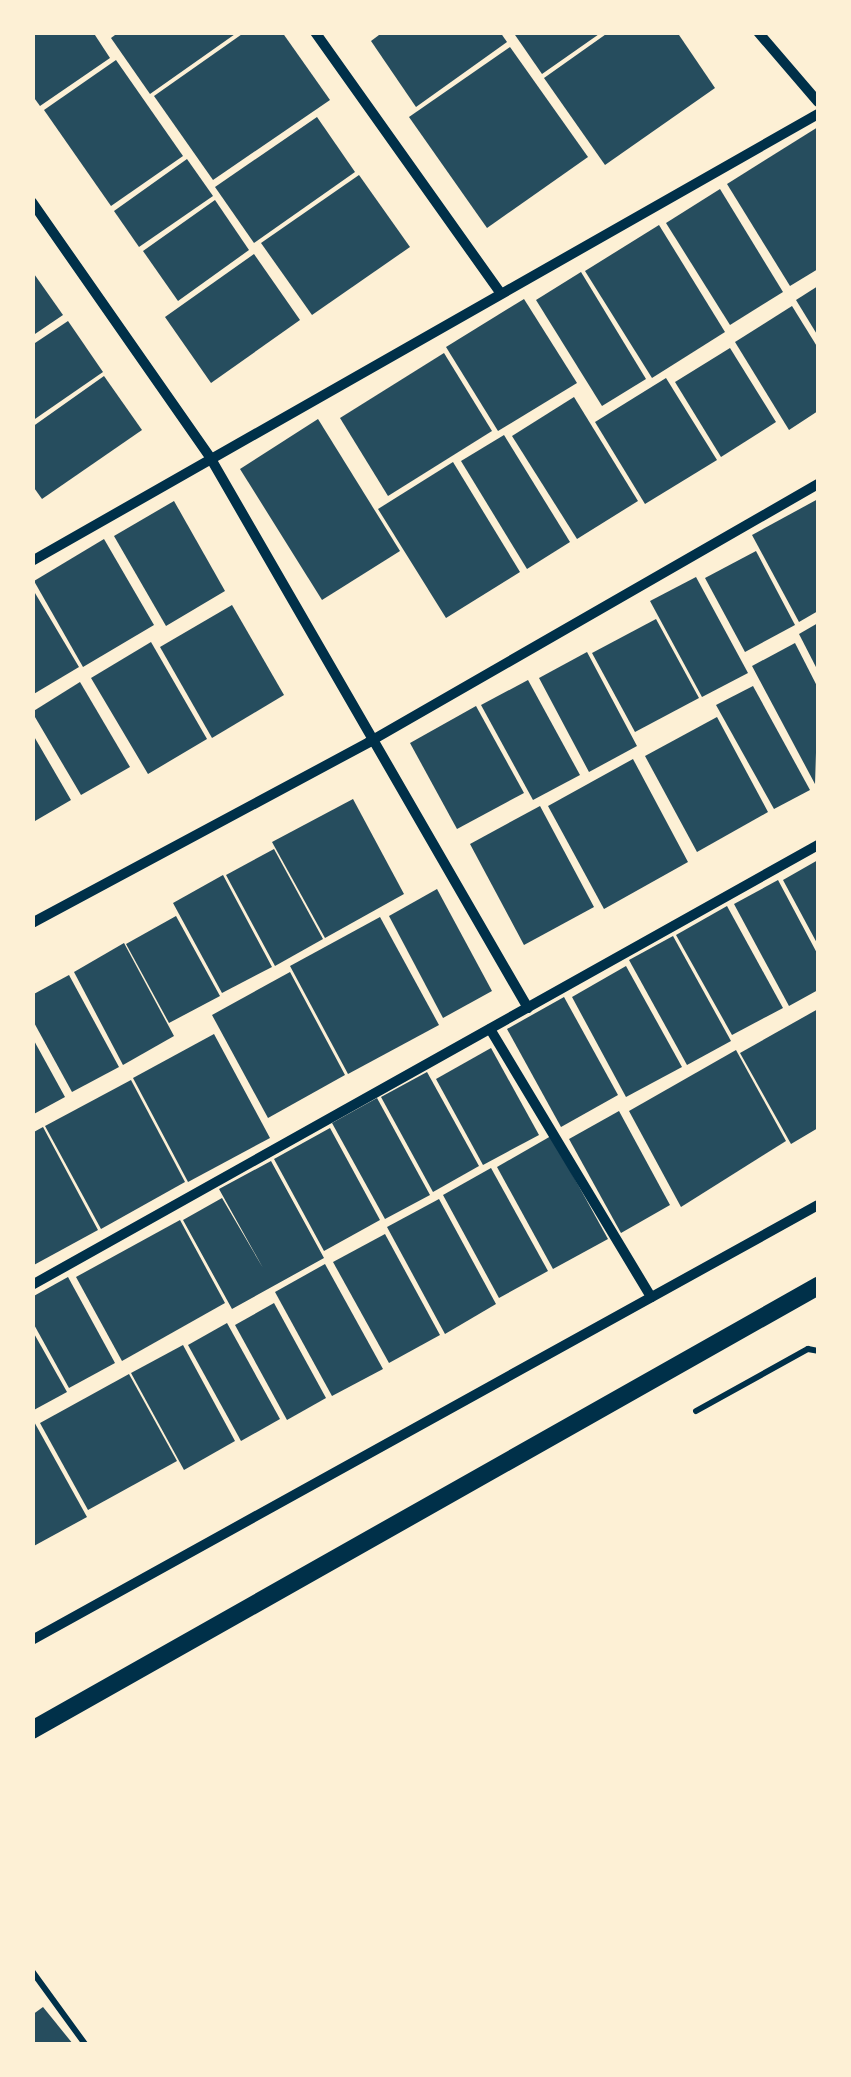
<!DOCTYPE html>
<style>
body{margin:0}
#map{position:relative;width:851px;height:2077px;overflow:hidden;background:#fdf0d5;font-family:Commissioner,sans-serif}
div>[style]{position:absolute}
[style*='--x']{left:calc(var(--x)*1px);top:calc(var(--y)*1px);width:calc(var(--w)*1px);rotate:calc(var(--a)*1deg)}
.building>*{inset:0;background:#264d5e}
.path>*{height:6px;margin:-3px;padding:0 3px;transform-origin:3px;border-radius:3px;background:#003049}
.minor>*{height:10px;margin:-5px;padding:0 5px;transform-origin:5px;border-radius:5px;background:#003049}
.tertiary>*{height:18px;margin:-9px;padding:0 9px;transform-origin:9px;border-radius:9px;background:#003049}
span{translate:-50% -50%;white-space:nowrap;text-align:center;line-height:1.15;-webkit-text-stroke:9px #fdf0d5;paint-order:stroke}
.frame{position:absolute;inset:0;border:35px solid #fdf0d5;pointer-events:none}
</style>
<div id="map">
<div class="building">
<div style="clip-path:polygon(32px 32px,93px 32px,110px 58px,40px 106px,32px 95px)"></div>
<div style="clip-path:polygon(119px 32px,238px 32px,150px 94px,111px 38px)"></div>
<div style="clip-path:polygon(245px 32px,282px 32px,330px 100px,213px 180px,154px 96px)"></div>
<div style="clip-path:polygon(383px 32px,500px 32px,507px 42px,416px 107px,371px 41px)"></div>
<div style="clip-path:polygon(513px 32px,602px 32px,542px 74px)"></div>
<div style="clip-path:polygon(609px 32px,677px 32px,715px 88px,605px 165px,544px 78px)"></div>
<div style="clip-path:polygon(510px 47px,588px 157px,487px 228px,409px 117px)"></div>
<div style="clip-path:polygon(116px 60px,183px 156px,111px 206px,44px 110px)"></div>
<div style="clip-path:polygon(317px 117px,355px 172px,254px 243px,215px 187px)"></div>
<div style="clip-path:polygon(818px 127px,818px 269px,790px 286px,727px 184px)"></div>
<div style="clip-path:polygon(187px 159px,213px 196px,139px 247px,114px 211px)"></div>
<div style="clip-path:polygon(359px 175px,410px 247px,312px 315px,261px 243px)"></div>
<div style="clip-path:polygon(720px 189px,783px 292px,730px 325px,666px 223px)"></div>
<div style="clip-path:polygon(215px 200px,249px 250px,178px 301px,143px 251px)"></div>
<div style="clip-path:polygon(659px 225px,725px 332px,652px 378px,585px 271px)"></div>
<div style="clip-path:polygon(254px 254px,300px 320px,211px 383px,165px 317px)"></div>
<div style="clip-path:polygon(32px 271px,63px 315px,32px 336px)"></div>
<div style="clip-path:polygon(581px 272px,646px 379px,602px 406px,536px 300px)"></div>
<div style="clip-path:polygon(818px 286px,818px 336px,796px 300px)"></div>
<div style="clip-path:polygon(524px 299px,577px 383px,498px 431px,446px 347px)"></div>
<div style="clip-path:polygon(792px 306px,818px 348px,818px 411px,789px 430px,735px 342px)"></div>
<div style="clip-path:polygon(68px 321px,103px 372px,32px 421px,32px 345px)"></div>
<div style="clip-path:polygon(730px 348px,776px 422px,721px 457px,675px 382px)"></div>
<div style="clip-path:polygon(444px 353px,492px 431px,388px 496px,340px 418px)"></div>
<div style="clip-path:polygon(104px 376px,142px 430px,42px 499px,32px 485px,32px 427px)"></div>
<div style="clip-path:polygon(666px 378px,717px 460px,645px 504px,595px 422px)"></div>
<div style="clip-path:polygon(574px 397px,638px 501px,577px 539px,512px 436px)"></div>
<div style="clip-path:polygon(318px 419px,400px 551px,322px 600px,240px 469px)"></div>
<div style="clip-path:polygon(504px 435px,570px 542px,527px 569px,461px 461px)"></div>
<div style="clip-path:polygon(453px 462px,520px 572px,446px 618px,378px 509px)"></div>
<div style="clip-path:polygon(818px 499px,818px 611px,799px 622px,752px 535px)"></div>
<div style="clip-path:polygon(174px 501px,225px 591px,166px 626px,114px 536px)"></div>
<div style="clip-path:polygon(104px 539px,154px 625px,83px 667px,34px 581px)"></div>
<div style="clip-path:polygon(756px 551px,795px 625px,745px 652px,705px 578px)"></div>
<div style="clip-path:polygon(696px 577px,748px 673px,702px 697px,650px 601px)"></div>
<div style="clip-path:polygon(32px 588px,79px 667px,32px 695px)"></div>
<div style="clip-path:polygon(232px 605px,284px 695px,212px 738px,160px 647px)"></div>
<div style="clip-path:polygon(656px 619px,699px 698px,635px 732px,592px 653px)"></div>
<div style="clip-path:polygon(818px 623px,818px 671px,799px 634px)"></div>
<div style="clip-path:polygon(151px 642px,207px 739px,148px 774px,91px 678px)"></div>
<div style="clip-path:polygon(795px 643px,818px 688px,815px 784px,752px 666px)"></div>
<div style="clip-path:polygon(587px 652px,637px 746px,589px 772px,539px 678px)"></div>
<div style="clip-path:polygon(528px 680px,580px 775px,533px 800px,481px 705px)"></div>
<div style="clip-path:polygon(80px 682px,130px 767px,81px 795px,32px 712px)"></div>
<div style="clip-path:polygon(753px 686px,810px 790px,774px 809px,716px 705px)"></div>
<div style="clip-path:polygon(476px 706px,524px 793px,457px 829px,410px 743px)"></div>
<div style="clip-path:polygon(717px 717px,768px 812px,697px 852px,645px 756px)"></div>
<div style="clip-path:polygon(32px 733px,71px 800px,35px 821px,32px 816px)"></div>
<div style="clip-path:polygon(633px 759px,688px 862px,604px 909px,548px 806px)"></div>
<div style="clip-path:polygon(353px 799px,404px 894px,325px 938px,272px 842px)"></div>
<div style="clip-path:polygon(540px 806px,594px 907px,524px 945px,470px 844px)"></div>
<div style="clip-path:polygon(274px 849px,323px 939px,275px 966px,226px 875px)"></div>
<div style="clip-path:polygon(818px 860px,818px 945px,783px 880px)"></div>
<div style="clip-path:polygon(223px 875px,272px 967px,222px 993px,173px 903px)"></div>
<div style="clip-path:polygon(778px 880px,818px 955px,818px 990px,789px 1006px,734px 904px)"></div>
<div style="clip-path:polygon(437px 889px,492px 991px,443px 1018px,389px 916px)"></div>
<div style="clip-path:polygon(727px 906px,783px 1008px,732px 1035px,676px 935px)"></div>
<div style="clip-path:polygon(176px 916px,220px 996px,169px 1023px,126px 944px)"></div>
<div style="clip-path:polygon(380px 917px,439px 1025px,348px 1074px,290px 966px)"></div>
<div style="clip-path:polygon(673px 936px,731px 1041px,687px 1065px,629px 960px)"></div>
<div style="clip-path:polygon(124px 943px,174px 1036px,123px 1065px,74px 972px)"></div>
<div style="clip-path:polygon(626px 966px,682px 1067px,626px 1097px,572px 997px)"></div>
<div style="clip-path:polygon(290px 972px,345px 1075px,268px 1118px,212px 1015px)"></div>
<div style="clip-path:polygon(69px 975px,119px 1067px,72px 1092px,32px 1019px,32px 995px)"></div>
<div style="clip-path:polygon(564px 997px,618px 1095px,561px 1127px,507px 1029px)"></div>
<div style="clip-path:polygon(818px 1009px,818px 1128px,791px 1144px,740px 1053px)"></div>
<div style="clip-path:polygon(214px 1034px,270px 1138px,188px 1182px,133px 1078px)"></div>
<div style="clip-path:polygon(32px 1037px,65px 1097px,32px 1115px)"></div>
<div style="clip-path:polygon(491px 1048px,539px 1135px,483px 1165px,436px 1079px)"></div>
<div style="clip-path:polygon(736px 1050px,786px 1141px,681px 1207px,629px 1111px)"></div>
<div style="clip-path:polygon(427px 1072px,479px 1166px,433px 1192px,381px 1097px)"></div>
<div style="clip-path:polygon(131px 1080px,185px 1182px,101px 1229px,45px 1126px)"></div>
<div style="clip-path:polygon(377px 1098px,430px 1195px,385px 1219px,332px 1123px)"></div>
<div style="clip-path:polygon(619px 1111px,670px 1205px,621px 1233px,569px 1139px)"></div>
<div style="clip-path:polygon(43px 1127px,98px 1230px,32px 1266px,32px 1133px)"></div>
<div style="clip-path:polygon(330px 1128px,380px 1220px,324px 1251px,274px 1159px)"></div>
<div style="clip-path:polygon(551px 1136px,608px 1239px,553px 1269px,497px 1167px)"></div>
<div style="clip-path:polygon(271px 1161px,324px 1258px,232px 1309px,183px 1220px,222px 1198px,263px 1268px,219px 1189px)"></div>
<div style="clip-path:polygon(491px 1168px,548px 1271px,499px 1298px,443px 1195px)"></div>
<div style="clip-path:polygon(439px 1199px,496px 1304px,445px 1334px,387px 1227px)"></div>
<div style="clip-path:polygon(180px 1220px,225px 1303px,122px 1361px,76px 1277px)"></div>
<div style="clip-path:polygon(385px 1234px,440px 1335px,389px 1363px,333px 1262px)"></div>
<div style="clip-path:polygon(325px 1264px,383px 1369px,332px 1396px,275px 1292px)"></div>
<div style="clip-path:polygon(68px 1277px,115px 1363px,69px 1388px,32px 1321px,32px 1297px)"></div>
<div style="clip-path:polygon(274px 1303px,326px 1398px,287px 1420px,235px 1325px)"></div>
<div style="clip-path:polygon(227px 1323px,280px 1419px,241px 1441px,188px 1345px)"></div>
<div style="clip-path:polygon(32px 1330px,67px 1392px,32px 1411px)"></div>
<div style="clip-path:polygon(183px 1345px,235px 1441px,184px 1470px,131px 1373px)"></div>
<div style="clip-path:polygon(129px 1374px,177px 1461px,88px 1510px,40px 1423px)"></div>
<div style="clip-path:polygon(32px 1418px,87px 1517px,32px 1547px)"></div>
<div style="clip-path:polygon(43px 2007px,73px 2044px,32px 2044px,32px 2015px)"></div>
</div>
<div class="path">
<div style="--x:696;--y:1411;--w:128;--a:-29"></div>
<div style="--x:808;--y:1349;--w:10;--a:11"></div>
<div style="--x:32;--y:1971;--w:90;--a:54"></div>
</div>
<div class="minor">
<div style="--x:315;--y:32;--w:321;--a:54.6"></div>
<div style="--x:758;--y:32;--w:92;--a:49.4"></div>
<div style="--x:32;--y:202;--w:313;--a:55.1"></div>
<div style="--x:211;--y:459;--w:634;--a:60"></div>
<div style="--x:32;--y:561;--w:904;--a:-29.63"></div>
<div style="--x:32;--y:923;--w:383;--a:-28.2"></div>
<div style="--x:369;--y:742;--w:518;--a:-29.88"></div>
<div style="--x:490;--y:1029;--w:313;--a:59"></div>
<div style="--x:32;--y:1285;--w:901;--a:-29.24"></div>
<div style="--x:32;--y:1640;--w:898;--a:-28.96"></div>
</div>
<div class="tertiary">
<div style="--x:32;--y:1730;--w:903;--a:-29.46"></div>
</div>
<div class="frame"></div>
</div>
